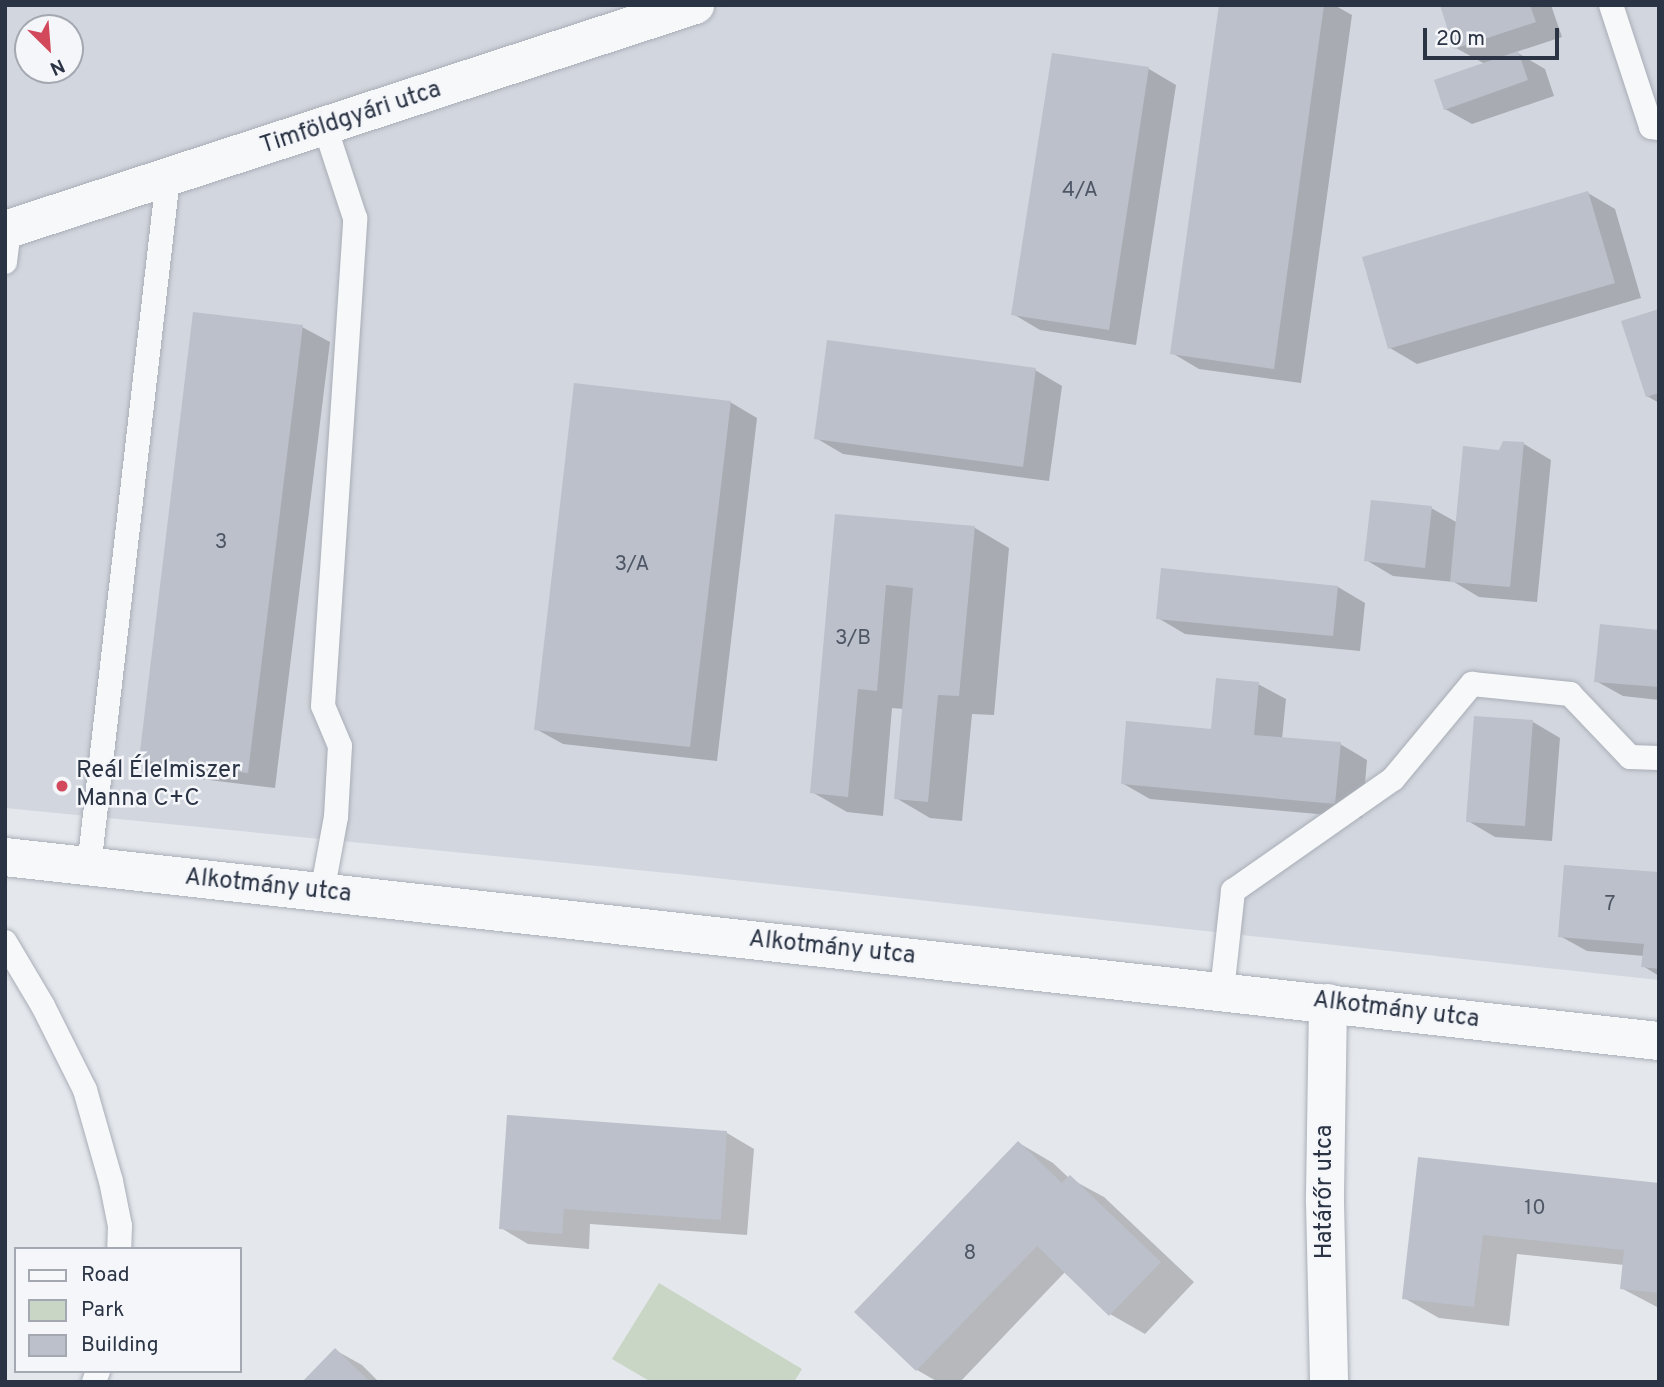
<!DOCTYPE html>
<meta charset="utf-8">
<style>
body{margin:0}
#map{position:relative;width:1664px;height:1387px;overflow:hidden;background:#e4e7ec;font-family:Overpass,sans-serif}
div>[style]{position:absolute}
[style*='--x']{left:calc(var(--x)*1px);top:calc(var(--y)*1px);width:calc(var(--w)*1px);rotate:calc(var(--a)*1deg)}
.built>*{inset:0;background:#d2d6de}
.green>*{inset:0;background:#c9d6c5}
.shadow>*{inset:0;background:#0003}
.building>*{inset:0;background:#bbc0ca}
.roads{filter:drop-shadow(0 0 2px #a9aeb7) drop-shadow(0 0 2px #a9aeb7)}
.service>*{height:24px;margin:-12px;padding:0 12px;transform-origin:12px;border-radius:12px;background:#f7f8fa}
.minor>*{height:38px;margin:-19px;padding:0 19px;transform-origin:19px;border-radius:19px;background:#f7f8fa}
.dots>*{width:19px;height:19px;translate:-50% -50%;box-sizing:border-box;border:4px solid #f4f6f9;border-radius:50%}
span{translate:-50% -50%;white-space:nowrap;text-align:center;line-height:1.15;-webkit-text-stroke:5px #f4f6f9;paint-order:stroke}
.number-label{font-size:21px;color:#4f5766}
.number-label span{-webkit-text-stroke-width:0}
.street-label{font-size:24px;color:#2b3445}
.poi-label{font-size:24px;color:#2b3445}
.left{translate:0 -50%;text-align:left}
.frame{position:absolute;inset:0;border:7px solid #2b3445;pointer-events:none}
.legend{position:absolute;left:14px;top:1247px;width:228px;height:126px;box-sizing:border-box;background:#f4f6f9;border:2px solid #a4a8b1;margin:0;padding:9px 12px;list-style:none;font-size:21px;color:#2b3445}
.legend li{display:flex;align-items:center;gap:14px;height:35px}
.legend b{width:35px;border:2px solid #a4a8b1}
.north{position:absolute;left:14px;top:14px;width:70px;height:70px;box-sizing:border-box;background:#f4f6f9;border:2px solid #a4a8b1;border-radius:50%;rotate:155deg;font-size:19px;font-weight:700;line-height:28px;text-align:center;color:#2b3445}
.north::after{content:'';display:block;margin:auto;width:24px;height:32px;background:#d1495b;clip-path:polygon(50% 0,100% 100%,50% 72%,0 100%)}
.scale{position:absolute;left:1423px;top:28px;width:136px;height:32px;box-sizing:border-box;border:4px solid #2b3445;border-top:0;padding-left:9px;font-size:21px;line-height:24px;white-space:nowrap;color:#2b3445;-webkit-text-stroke:5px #f4f6f9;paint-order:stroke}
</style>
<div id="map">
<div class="built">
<div style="clip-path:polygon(evenodd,5px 5px,1659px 5px,1659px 980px,678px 874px,5px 808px,5px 5px,28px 28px,70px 28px,70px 70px,28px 70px,28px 28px)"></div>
</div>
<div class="green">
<div style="clip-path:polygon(659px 1283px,802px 1369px,794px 1382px,651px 1382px,612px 1359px)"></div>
</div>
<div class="shadow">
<div style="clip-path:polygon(1220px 5px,1334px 5px,1352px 15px,1301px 383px,1199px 369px,1172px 353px)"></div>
<div style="clip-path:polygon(1442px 5px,1551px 5px,1562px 37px,1516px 52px,1545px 69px,1554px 96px,1472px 124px,1445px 109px,1485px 64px,1456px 48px)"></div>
<div style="clip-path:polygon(1053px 55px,1149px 69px,1176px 85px,1136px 345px,1040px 330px,1013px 314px)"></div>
<div style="clip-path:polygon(1588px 193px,1615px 209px,1641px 298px,1417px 364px,1390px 348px)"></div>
<div style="clip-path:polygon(1659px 311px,1659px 403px,1647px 396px)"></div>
<div style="clip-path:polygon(302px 327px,330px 342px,275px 788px,168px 775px,141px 759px)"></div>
<div style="clip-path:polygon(1035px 370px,1062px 386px,1049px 481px,843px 454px,816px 438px)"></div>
<div style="clip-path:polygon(730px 402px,757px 418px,717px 761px,563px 744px,536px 729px)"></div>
<div style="clip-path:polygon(1524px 444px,1551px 460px,1537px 602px,1479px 597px,1454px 582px,1393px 576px,1366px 560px,1431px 508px,1458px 523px)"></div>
<div style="clip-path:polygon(837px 516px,975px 528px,1009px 548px,994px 715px,972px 714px,962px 821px,930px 818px,896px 798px,904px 709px,892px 708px,883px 816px,847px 812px,812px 792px)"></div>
<div style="clip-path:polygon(1338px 587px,1365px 603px,1360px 651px,1185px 634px,1158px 618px)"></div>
<div style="clip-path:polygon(1659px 632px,1659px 700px,1623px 696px,1596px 681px)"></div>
<div style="clip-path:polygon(1258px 684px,1286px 699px,1282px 739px,1340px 744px,1367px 760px,1362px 818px,1150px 799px,1122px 783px,1213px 730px)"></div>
<div style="clip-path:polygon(1533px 722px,1560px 738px,1552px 841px,1495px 837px,1468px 821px)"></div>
<div style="clip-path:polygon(1659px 874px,1659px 976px,1643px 966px,1644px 956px,1587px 951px,1560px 936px)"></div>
<div style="clip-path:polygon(727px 1133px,754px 1149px,747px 1235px,590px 1224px,589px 1249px,528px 1244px,501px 1228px)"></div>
<div style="clip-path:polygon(1019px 1143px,1053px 1163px,1069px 1178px,1104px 1197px,1194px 1282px,1145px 1334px,1110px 1314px,1066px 1271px,960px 1382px,938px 1382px,917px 1370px,857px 1312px)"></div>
<div style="clip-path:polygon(1419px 1158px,1659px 1185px,1659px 1308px,1621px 1288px,1624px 1265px,1517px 1254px,1509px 1326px,1439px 1318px,1404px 1298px)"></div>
<div style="clip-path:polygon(335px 1350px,362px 1365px,379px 1382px,304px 1382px)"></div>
</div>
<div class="building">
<div style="clip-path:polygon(1219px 5px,1324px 5px,1274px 369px,1170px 354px)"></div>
<div style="clip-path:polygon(1440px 5px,1530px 5px,1536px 22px,1454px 49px)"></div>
<div style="clip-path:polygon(1518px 51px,1528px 80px,1444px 110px,1434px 80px)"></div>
<div style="clip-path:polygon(1052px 53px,1149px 67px,1109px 330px,1011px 315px)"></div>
<div style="clip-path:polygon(1588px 191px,1615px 283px,1388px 349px,1362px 257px)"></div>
<div style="clip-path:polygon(1659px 309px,1659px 393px,1646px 397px,1621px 321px)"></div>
<div style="clip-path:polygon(193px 312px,303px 325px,248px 773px,139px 760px)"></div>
<div style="clip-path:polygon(827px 340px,1036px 368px,1023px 467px,814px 439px)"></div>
<div style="clip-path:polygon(574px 383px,731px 401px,690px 747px,534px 730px)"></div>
<div style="clip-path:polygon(1503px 441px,1524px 442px,1510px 587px,1450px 582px,1463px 446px,1499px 450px)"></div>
<div style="clip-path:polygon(1371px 500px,1432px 506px,1425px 568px,1364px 561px)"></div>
<div style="clip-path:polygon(835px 514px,975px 526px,959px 696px,938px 695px,928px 802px,894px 799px,913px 588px,886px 585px,877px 691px,858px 689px,848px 797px,810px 793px)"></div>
<div style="clip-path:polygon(1161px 568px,1338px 586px,1333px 636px,1156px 619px)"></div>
<div style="clip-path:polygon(1600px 624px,1659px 630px,1659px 687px,1594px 682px)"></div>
<div style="clip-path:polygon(1216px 678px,1259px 682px,1254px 735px,1341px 742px,1335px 804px,1121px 784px,1126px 721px,1211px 729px)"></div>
<div style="clip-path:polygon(1474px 716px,1533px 720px,1525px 826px,1466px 822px)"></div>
<div style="clip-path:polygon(1564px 865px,1659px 872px,1659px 969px,1641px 967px,1644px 944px,1558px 937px)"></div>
<div style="clip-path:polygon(507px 1115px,727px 1131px,721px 1220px,564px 1209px,562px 1234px,499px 1229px)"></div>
<div style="clip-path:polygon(1018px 1141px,1062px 1183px,1070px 1175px,1161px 1262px,1109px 1316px,1037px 1246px,916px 1371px,854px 1312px)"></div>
<div style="clip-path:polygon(1418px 1157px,1659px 1183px,1659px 1293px,1620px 1289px,1624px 1250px,1483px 1235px,1474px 1307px,1402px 1299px)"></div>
<div style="clip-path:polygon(335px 1348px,370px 1382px,302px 1382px)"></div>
</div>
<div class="roads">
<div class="service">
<div style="--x:1611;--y:5;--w:128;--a:71.8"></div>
<div style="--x:1651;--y:127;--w:8;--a:7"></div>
<div style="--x:5;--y:262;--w:33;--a:-83"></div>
<div style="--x:89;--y:867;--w:694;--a:-83.46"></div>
<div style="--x:322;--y:893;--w:77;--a:-79.6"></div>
<div style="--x:336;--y:817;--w:71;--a:-86.8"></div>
<div style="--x:340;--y:746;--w:43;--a:-113"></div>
<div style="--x:323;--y:706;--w:489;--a:-86.2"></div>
<div style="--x:355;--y:218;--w:96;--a:-108.2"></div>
<div style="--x:5;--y:942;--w:74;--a:59.3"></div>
<div style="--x:43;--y:1006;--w:94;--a:63.4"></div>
<div style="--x:85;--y:1090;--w:95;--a:74.1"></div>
<div style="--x:111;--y:1181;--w:46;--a:78.7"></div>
<div style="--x:120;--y:1226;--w:23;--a:92"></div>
<div style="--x:1222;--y:991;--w:101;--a:-83.7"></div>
<div style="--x:1233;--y:891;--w:195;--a:-35"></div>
<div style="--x:1393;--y:779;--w:124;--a:-50.3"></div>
<div style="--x:1472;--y:684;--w:99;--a:5.8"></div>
<div style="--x:1570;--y:694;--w:87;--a:46.4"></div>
<div style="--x:1630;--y:757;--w:29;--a:2"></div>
<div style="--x:94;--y:1382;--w:12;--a:-70"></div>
</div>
<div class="minor">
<div style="--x:5;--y:230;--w:726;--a:-18.06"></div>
<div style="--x:5;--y:857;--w:1664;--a:6.35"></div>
<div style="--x:1328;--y:1003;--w:199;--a:90.9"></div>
<div style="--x:1325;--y:1202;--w:180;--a:88.7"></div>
</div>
</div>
<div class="dots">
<div style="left:62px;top:786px;background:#d1495b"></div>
</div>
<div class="number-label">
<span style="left:1080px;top:191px">4/A</span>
<span style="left:221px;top:543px">3</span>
<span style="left:632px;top:565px">3/A</span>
<span style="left:853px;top:639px">3/B</span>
<span style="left:1610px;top:905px">7</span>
<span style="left:1535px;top:1209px">10</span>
<span style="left:970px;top:1254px">8</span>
</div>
<div class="street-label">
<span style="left:351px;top:119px;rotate:-18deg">Timföldgyári utca</span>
<span style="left:268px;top:887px;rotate:6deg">Alkotmány utca</span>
<span style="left:832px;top:949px;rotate:6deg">Alkotmány utca</span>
<span style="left:1396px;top:1011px;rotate:7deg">Alkotmány utca</span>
<span style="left:1326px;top:1192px;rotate:-90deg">Határőr utca</span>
</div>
<div class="poi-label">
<span class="left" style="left:76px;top:786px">Reál Élelmiszer<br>Manna C+C</span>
</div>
<div class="frame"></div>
<ul class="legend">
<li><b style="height:9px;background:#f7f8fa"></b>Road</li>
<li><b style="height:19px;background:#c9d6c5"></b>Park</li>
<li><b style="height:19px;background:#bbc0ca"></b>Building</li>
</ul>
<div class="north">N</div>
<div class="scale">20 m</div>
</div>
